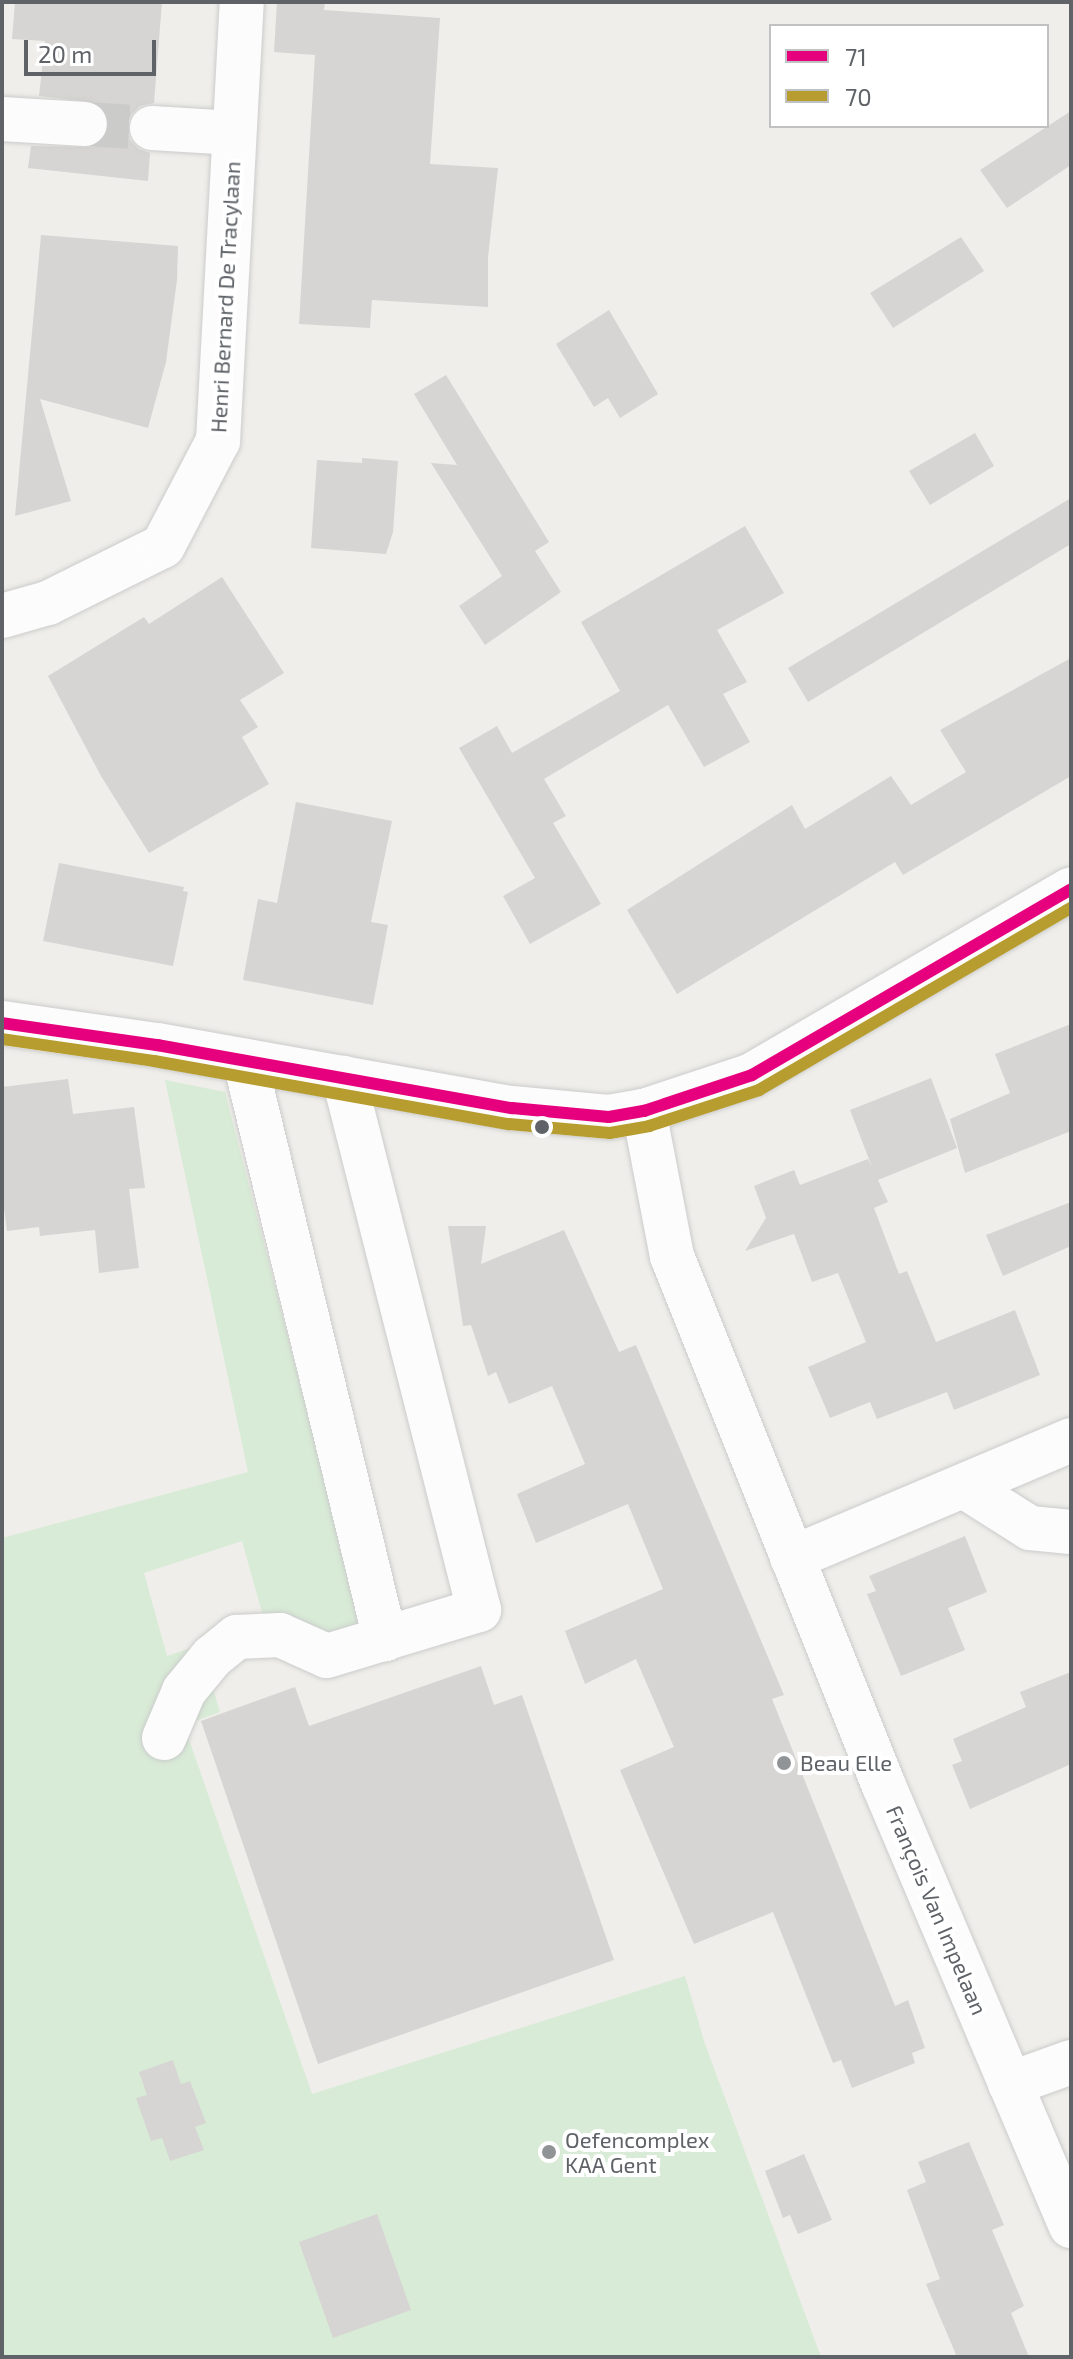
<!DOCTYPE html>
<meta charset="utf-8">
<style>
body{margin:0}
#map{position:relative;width:1073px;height:2359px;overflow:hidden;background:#efeeea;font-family:"Exo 2",sans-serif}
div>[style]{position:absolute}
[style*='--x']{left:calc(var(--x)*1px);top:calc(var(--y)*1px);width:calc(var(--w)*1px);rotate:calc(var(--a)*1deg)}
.green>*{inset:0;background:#d8ebd6}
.building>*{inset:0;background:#d6d5d3}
.minor-tunnel>*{height:44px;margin-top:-22px;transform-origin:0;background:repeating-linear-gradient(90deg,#cbcbca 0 44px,transparent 0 66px)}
.roads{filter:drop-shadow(0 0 2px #cbcccc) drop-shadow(0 0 2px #cbcccc)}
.minor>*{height:44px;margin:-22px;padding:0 22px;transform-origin:22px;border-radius:22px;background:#fdfcfc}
.bus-1>*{height:12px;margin:-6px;padding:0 6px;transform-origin:6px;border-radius:6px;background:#e6007e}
.bus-2>*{height:12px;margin:-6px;padding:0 6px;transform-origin:6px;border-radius:6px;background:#b79d2f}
.dots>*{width:22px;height:22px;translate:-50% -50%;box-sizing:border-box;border:4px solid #fff;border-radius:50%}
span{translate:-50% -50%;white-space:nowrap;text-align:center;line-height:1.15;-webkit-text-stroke:8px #fff;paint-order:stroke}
.street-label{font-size:22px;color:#5f6368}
.poi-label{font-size:22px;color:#5f6368}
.left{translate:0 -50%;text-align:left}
.frame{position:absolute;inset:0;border:4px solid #5f6368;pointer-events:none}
.legend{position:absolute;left:769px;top:24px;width:280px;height:104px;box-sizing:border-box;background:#fff;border:2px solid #bfc1c3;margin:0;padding:10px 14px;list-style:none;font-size:24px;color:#5f6368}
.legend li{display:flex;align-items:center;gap:16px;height:40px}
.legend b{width:40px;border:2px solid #bfc1c3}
.scale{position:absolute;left:24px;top:40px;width:132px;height:36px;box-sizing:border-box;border:4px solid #5f6368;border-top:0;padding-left:10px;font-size:24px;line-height:28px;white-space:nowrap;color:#5f6368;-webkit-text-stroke:6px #fff;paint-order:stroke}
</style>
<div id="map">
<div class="green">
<div style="clip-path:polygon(165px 1080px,225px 1092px,363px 1629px,271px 1645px,242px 1541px,144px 1573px,167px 1656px,200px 1645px,220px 1712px,184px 1725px,312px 2094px,685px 1976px,705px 2044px,821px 2357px,2px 2357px,2px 1538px,248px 1472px)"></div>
</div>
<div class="building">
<div style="clip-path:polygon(15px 2px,162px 2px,154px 103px,140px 106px,131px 115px,127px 126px,130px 140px,139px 149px,150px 153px,148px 181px,28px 168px,31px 146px,95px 147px,106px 137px,110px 125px,107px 112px,98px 103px,39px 96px,45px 41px,12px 39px)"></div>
<div style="clip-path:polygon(277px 2px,325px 2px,324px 10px,440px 18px,430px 164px,498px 168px,488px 257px,488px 307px,372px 300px,370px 328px,299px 324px,315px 55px,274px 52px)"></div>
<div style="clip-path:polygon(1071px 111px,1071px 165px,1007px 208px,980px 170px)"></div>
<div style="clip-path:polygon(41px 235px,178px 246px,177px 280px,166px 362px,148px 428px,40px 399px,71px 501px,15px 516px)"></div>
<div style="clip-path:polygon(961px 237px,984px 271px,893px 328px,870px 293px)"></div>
<div style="clip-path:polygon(609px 310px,658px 394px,620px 418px,608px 398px,594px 407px,556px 344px)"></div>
<div style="clip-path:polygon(446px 375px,549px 542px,535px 551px,561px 592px,485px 645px,459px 606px,502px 576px,431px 463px,457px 465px,414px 394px)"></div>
<div style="clip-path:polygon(975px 433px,994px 466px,930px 505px,909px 471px)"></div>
<div style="clip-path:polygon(362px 458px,398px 461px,393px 532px,386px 554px,311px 548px,317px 460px,362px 463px)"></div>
<div style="clip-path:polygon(1071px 498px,1071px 544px,808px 702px,788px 668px)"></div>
<div style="clip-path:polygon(745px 526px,784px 593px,717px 630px,747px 682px,723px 694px,750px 742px,704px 767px,668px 705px,544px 779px,566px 816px,553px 823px,601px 904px,530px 944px,503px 896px,535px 878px,459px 748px,497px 726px,512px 753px,620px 691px,581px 622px)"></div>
<div style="clip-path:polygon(222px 577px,284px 673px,240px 700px,258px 727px,242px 737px,269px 784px,149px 853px,101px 776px,48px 676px,144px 617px,149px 624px)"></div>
<div style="clip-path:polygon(1071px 658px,1071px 776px,903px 875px,895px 862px,677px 994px,627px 910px,792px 805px,805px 829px,891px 776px,911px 805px,966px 772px,940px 730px)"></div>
<div style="clip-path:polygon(296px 802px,392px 821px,371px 922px,388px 925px,373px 1005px,243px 980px,258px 899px,277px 903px)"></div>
<div style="clip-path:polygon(59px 863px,184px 887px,183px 891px,188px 892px,173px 966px,43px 941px)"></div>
<div style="clip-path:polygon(1071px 1024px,1071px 1131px,965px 1173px,950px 1119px,1010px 1093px,995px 1054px)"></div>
<div style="clip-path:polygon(931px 1078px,957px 1148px,878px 1180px,888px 1202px,874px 1208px,899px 1274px,907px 1271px,936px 1342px,1015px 1310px,1040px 1375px,954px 1410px,947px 1392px,877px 1419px,870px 1402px,830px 1418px,808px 1367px,866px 1342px,838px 1273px,812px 1282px,794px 1234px,745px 1251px,766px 1218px,754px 1186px,794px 1170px,800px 1185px,868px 1159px,872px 1167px,850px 1110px)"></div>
<div style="clip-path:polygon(68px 1079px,73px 1114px,134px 1107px,145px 1188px,129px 1189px,139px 1268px,99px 1273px,95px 1230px,40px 1236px,39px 1227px,7px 1231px,2px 1193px,2px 1087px)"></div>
<div style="clip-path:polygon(1071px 1202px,1071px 1246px,1003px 1276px,986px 1235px)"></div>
<div style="clip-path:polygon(448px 1226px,486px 1226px,481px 1264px,564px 1230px,619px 1352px,636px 1345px,784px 1695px,772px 1699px,895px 2006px,908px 2000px,925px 2048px,912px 2053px,915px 2063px,852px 2088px,841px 2060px,833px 2063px,773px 1912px,694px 1944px,620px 1770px,674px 1747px,636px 1659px,585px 1684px,565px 1631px,663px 1589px,628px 1504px,536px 1543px,517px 1494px,585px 1464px,552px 1386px,509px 1404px,496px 1372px,488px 1376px,471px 1325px,463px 1326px)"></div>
<div style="clip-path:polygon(965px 1536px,987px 1592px,948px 1608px,965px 1650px,901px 1676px,867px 1594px,876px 1591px,869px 1576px)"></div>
<div style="clip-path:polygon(481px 1666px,494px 1705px,522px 1695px,614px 1960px,318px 2064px,201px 1721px,295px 1687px,309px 1726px)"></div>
<div style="clip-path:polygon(1071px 1672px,1071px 1764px,970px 1809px,952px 1765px,962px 1761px,953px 1739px,1026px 1707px,1020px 1692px)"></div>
<div style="clip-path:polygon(173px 2060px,181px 2084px,190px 2081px,206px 2123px,195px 2127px,204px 2150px,170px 2161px,162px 2138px,151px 2141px,136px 2098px,147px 2095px,139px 2072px)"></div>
<div style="clip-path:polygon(969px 2142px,1004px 2225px,992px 2230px,1024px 2306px,1011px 2313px,1029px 2357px,957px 2357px,926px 2284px,940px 2279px,907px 2190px,926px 2182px,918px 2162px)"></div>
<div style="clip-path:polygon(804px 2154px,832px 2220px,798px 2234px,790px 2215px,783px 2218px,765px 2171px)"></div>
<div style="clip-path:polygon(377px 2214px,411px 2310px,333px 2338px,299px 2242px)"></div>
</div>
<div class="minor-tunnel">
<div style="--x:85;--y:124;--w:67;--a:3.4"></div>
</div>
<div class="roads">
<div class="minor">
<div style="--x:2;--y:119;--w:83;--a:3.4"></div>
<div style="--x:152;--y:128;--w:82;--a:3.5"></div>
<div style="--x:2;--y:616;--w:48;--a:-15.8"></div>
<div style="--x:48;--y:603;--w:128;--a:-26.4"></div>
<div style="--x:163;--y:546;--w:119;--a:-62.4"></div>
<div style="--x:218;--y:441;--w:440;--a:-86.9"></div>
<div style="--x:2;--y:1023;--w:157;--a:8.1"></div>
<div style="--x:157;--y:1045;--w:361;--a:10.1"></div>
<div style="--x:512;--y:1108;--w:97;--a:5.3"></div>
<div style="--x:609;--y:1117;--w:36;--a:-10"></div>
<div style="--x:644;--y:1111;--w:114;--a:-18.4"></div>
<div style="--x:752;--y:1075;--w:369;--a:-30.2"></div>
<div style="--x:245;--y:1061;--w:595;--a:76.38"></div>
<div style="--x:644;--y:1111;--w:148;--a:79.1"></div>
<div style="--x:672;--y:1256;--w:571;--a:68.2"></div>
<div style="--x:884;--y:1786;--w:478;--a:67"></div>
<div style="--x:965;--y:1487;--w:77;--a:32.2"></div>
<div style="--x:1030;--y:1528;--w:41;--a:5.6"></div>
<div style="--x:792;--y:1558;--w:303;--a:-22.9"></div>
<div style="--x:164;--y:1738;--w:51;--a:-66.9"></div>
<div style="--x:184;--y:1691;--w:44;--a:-50.5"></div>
<div style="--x:212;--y:1657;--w:32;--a:-39"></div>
<div style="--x:237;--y:1637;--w:43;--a:-2.7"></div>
<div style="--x:280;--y:1635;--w:51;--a:24.1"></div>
<div style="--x:327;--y:1656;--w:159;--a:-16.8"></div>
<div style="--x:479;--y:1610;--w:549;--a:-104.24"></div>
<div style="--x:1010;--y:2084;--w:65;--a:-19.8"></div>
</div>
</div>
<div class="bus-1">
<div style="--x:2;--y:1023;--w:157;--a:8.1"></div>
<div style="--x:157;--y:1045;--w:361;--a:10.1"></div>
<div style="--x:512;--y:1108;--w:97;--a:5.3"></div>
<div style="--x:609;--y:1117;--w:36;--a:-10"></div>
<div style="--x:644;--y:1111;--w:114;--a:-18.4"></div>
<div style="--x:752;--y:1075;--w:369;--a:-30.2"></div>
</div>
<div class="bus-2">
<div style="--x:2;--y:1039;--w:154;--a:8.2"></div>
<div style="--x:154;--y:1061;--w:361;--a:10.1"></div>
<div style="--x:509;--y:1124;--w:101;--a:5.1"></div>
<div style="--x:610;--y:1133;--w:40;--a:-10"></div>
<div style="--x:649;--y:1126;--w:116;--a:-18.1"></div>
<div style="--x:759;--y:1090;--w:361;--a:-30.3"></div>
</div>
<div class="dots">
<div style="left:542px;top:1127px;background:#5f6368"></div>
<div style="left:784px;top:1763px;background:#919496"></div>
<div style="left:549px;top:2152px;background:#919496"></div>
</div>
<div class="street-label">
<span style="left:225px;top:297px;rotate:-87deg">Henri Bernard De Tracylaan</span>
<span style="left:937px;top:1910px;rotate:67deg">François Van Impelaan</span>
</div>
<div class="poi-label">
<span class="left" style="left:800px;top:1763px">Beau Elle</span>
<span class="left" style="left:565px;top:2152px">Oefencomplex<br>KAA Gent</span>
</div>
<div class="frame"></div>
<ul class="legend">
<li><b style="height:10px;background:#e6007e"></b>71</li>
<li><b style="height:10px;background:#b79d2f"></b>70</li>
</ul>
<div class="scale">20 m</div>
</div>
